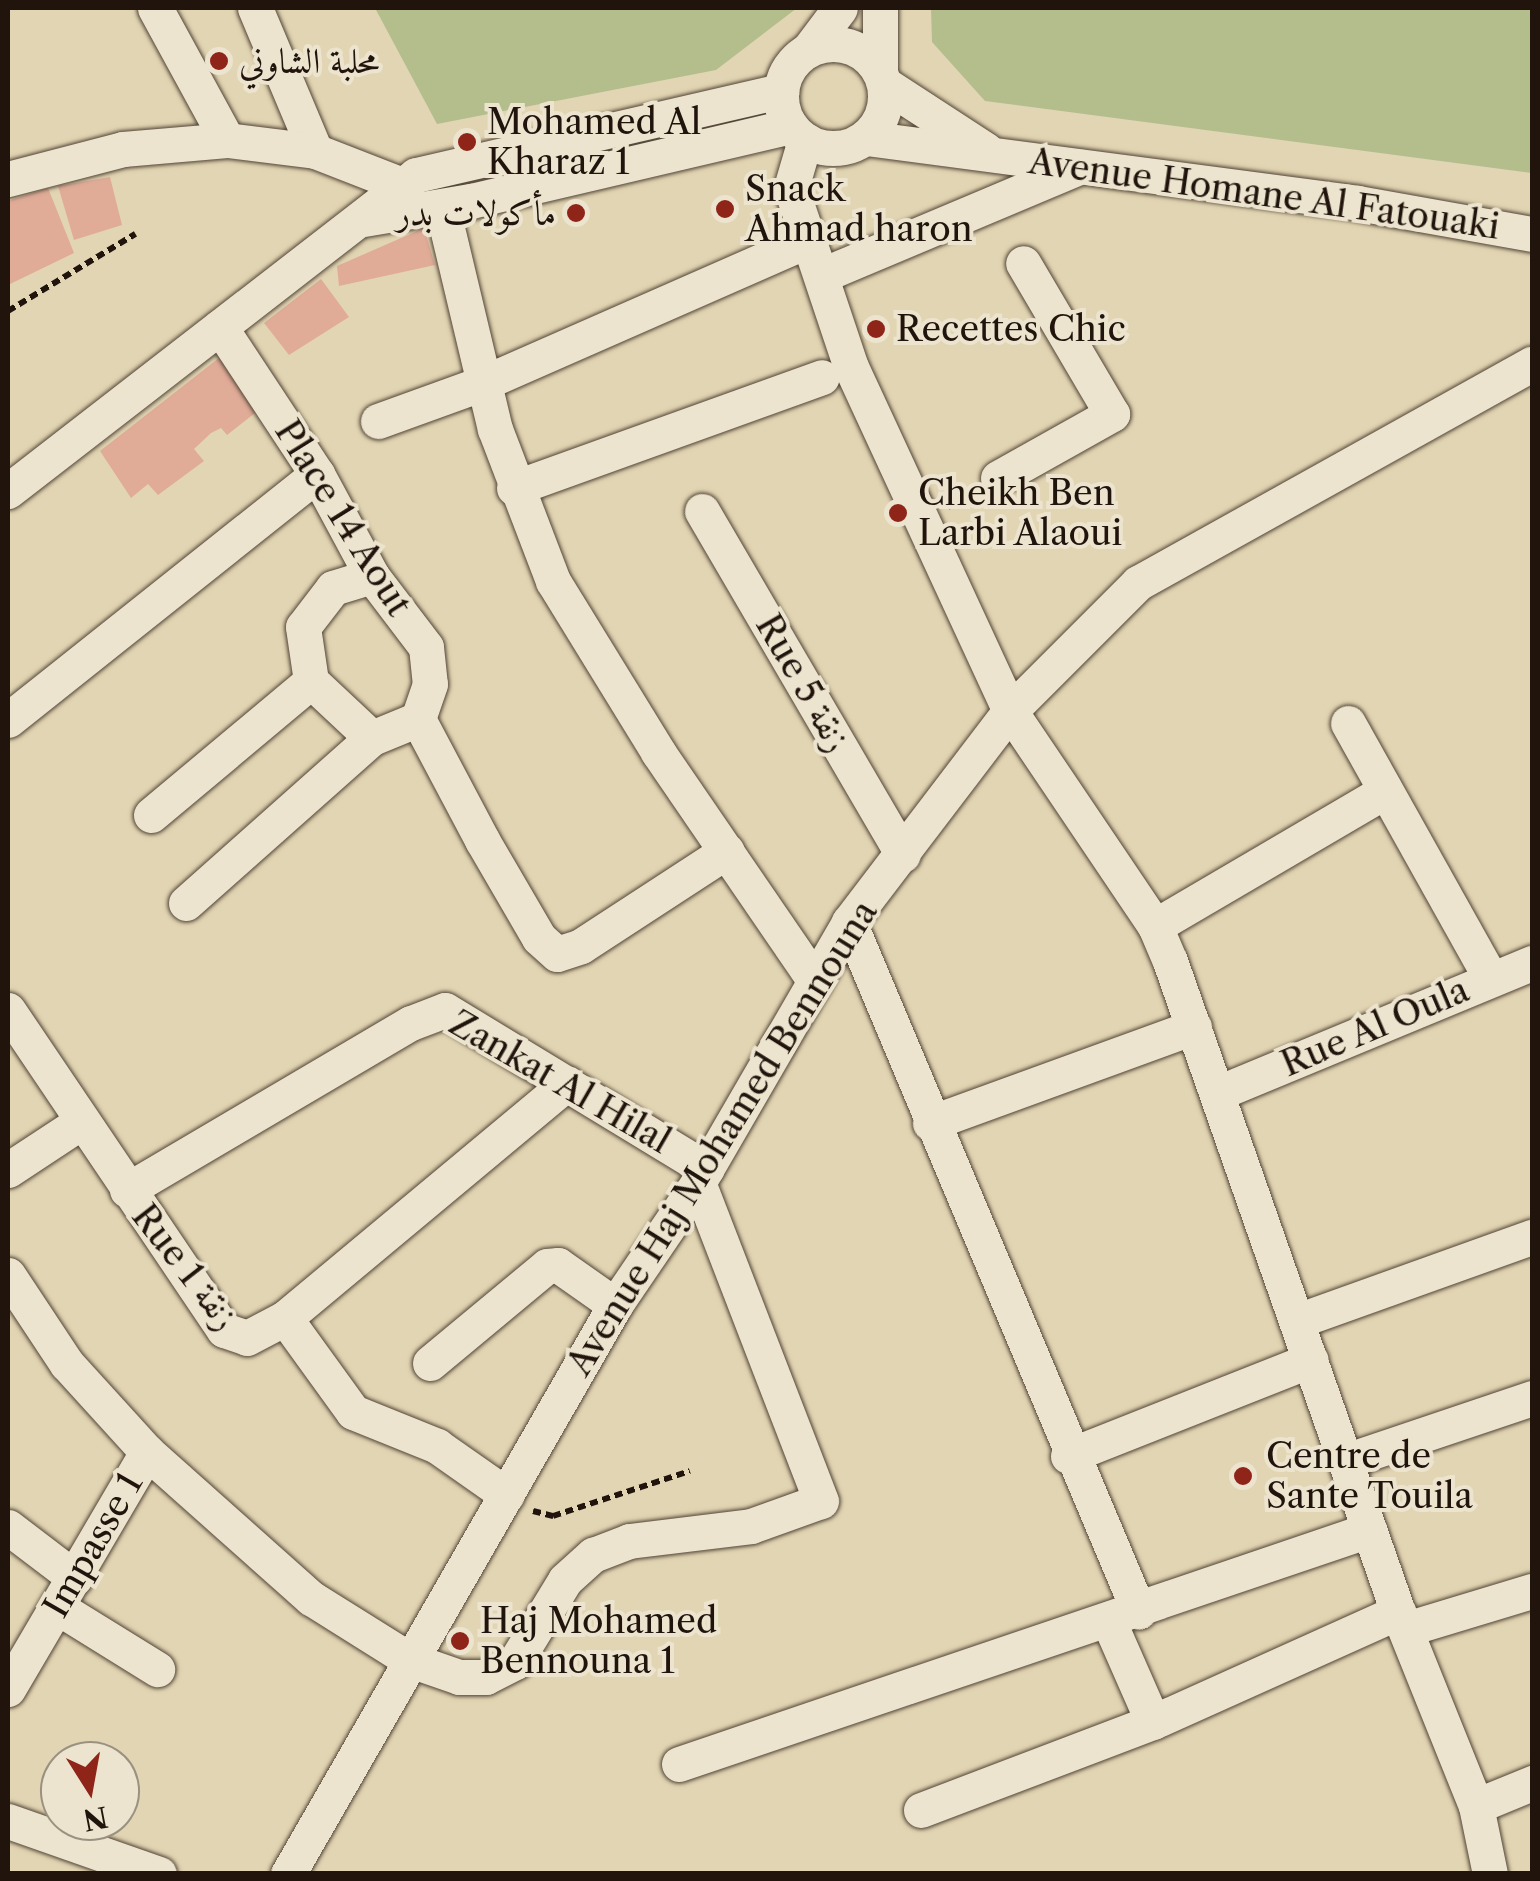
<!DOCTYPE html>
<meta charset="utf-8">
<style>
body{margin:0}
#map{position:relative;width:1540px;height:1881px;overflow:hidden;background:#e2d5b3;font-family:"Libre Caslon Text",Amiri,serif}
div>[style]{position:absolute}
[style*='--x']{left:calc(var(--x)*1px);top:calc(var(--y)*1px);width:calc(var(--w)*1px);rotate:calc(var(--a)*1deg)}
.green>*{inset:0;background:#b4bd8c}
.building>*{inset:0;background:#e0ac98}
.path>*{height:6px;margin-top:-3px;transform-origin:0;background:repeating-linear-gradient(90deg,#21140d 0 8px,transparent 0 13px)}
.roads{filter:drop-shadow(0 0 2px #514436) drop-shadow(0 0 2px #514436)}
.minor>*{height:35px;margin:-17.5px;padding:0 17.5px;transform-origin:17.5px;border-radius:17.5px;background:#ece4ce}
.minor>.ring{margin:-17.5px;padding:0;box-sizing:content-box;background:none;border:35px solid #ece4ce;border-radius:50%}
.dots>*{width:28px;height:28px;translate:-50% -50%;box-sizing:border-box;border:5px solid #ece4ce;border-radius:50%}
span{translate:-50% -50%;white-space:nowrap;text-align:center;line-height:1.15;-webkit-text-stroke:8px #ece4ce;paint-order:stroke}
.poi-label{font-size:35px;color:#21140d}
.left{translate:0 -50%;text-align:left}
.right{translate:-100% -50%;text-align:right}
.street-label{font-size:35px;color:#21140d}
.frame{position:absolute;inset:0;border:10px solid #21140d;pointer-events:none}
.north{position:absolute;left:40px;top:1741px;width:100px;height:100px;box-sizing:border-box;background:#ece4ce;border:2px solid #9b9181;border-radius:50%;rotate:169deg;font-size:28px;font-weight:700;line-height:40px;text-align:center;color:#21140d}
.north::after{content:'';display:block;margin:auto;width:35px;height:45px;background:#8f2418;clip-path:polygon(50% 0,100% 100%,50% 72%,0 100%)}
</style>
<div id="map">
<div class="green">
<div style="clip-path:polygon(375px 8px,797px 8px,716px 70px,437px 124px)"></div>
<div style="clip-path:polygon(931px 8px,1532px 8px,1532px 173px,985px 101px,932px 42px)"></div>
</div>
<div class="building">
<div style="clip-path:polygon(110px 177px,122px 225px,74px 240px,58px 186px)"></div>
<div style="clip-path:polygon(48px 188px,74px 253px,8px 285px,8px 201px)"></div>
<div style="clip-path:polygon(424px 228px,435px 265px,339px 286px,337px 266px)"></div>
<div style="clip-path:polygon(321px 279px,349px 317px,289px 355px,264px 323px)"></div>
<div style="clip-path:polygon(224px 354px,260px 409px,227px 435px,221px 428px,211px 433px,194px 449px,204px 461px,158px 495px,148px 484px,131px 498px,100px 451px)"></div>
</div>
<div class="path">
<div style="--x:8;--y:311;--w:149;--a:-31.2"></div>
<div style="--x:948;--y:507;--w:28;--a:-30"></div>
<div style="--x:533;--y:1511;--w:21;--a:14"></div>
<div style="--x:553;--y:1516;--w:144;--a:-18.2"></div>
</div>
<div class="roads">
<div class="minor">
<div style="--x:155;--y:8;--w:150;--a:61.4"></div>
<div style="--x:255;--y:8;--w:155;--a:67.2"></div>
<div class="ring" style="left:781px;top:44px;width:69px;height:69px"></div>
<div style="--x:809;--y:49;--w:51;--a:-52.9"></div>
<div style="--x:880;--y:69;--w:61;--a:-90"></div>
<div style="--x:886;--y:85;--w:119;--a:33"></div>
<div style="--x:866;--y:138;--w:496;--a:7.5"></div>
<div style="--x:1358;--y:203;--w:177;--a:10.1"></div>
<div style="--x:805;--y:140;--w:50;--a:106.3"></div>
<div style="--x:791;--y:188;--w:189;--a:71.5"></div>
<div style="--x:851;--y:367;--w:379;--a:65.2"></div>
<div style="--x:1010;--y:711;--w:259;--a:56"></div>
<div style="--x:1155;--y:926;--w:38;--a:67"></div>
<div style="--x:1170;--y:961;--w:690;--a:70.7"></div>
<div style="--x:1398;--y:1612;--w:209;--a:68.1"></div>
<div style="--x:1476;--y:1806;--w:69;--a:78.4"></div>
<div style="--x:8;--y:179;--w:119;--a:-14.6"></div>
<div style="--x:123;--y:149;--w:104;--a:-4.9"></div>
<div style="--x:227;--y:140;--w:89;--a:7.1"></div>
<div style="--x:315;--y:151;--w:93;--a:21.3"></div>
<div style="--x:402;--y:185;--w:19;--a:74"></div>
<div style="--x:442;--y:207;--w:228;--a:76.6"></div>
<div style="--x:495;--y:429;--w:163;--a:69.1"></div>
<div style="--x:553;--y:581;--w:201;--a:58.4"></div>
<div style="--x:658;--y:752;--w:278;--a:55.6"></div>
<div style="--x:363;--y:219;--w:109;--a:-9.5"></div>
<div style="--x:471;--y:201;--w:328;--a:-13.2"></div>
<div style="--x:822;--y:275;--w:279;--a:-22.8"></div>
<div style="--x:220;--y:327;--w:176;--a:56.6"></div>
<div style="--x:317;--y:474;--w:116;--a:61.7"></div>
<div style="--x:372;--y:576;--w:89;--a:52.7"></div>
<div style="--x:426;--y:647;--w:37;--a:84"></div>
<div style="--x:430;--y:684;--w:37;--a:109"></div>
<div style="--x:378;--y:421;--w:112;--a:-19.9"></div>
<div style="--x:483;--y:383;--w:355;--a:-23.7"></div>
<div style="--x:998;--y:478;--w:131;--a:-29.3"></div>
<div style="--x:1112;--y:414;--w:175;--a:-120.5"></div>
<div style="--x:514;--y:488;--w:327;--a:-19.8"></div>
<div style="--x:8;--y:491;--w:516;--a:-37.76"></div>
<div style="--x:416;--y:175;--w:375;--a:-13"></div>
<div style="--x:702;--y:511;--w:398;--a:59.7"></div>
<div style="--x:372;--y:576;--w:41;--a:162.9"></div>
<div style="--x:333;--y:588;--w:49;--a:127.6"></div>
<div style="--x:303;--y:627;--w:55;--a:81.6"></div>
<div style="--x:311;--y:681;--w:83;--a:43.1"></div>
<div style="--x:418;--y:719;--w:137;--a:62.1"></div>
<div style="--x:482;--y:840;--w:113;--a:59.8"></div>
<div style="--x:539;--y:938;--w:24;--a:42"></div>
<div style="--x:557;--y:954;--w:25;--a:-18"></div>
<div style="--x:581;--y:946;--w:174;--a:-33.1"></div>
<div style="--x:8;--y:720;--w:395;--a:-38.5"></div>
<div style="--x:1348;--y:723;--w:293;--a:60.8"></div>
<div style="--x:151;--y:815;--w:209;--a:-39.9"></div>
<div style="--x:186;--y:903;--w:249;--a:-41.6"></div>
<div style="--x:372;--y:738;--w:50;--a:-22.4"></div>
<div style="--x:849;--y:922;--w:748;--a:67.2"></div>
<div style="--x:1155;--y:926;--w:267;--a:-30.4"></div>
<div style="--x:8;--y:1010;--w:386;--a:56"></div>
<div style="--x:224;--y:1330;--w:24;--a:19"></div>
<div style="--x:247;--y:1338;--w:43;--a:-27.8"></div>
<div style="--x:285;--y:1318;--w:116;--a:54.1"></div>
<div style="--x:353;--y:1412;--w:91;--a:22"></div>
<div style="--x:437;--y:1446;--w:85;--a:35"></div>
<div style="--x:1218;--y:1093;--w:340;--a:-22.5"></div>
<div style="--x:930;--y:1123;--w:281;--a:-20"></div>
<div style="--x:8;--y:1170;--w:87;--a:-33.3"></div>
<div style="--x:127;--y:1190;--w:329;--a:-30.5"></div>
<div style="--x:411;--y:1023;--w:36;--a:-21"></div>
<div style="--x:445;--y:1010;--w:306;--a:31.3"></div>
<div style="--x:8;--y:1275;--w:107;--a:56.5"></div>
<div style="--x:67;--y:1364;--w:119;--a:47.7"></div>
<div style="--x:147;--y:1452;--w:220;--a:41.7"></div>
<div style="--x:311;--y:1598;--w:117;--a:32.1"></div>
<div style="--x:410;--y:1660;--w:52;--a:19.1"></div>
<div style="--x:459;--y:1677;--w:27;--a:0"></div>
<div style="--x:486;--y:1677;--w:33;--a:-27"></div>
<div style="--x:515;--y:1662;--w:96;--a:-58.6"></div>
<div style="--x:565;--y:1580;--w:38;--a:-42"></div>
<div style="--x:593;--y:1555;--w:39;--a:-21"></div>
<div style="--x:629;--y:1541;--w:123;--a:-7"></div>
<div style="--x:751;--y:1526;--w:74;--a:-19.7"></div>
<div style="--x:821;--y:1501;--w:341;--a:-111.1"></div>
<div style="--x:285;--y:1318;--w:367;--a:-39.8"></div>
<div style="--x:1297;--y:1321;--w:250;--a:-19.7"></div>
<div style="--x:430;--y:1363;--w:152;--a:-39.7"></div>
<div style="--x:547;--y:1266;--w:11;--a:-5"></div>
<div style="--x:558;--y:1265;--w:70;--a:35.1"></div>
<div style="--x:1068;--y:1456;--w:261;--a:-21.6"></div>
<div style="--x:1348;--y:1460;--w:194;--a:-18.6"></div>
<div style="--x:8;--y:1527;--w:84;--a:37.3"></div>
<div style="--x:57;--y:1607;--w:118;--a:31.8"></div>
<div style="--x:1109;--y:1622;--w:109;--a:66.3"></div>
<div style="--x:1406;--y:1629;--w:132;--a:-16.8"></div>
<div style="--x:8;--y:1689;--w:275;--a:-59.6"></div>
<div style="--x:679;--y:1764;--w:729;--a:-18.73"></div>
<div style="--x:1476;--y:1806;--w:61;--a:-22.3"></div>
<div style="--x:921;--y:1810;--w:248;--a:-20.8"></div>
<div style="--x:1153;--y:1722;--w:269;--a:-24.2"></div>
<div style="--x:8;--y:1821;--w:160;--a:19.3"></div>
<div style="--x:288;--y:1874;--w:656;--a:-60.11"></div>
<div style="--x:615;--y:1305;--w:148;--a:-55.8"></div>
<div style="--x:698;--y:1183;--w:302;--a:-59.9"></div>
<div style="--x:849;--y:922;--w:265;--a:-52.7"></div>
<div style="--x:1010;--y:711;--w:181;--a:-45"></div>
<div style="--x:1138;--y:583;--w:451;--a:-29.1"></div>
</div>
</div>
<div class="dots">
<div style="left:219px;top:61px;background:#8f2418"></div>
<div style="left:467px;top:142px;background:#8f2418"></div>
<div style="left:725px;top:209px;background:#8f2418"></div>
<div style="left:576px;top:213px;background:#8f2418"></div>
<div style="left:876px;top:329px;background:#8f2418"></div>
<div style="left:898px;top:513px;background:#8f2418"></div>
<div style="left:1243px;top:1476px;background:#8f2418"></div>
<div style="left:460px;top:1641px;background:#8f2418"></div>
</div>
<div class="poi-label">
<span class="left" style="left:239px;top:61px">محلبة الشاوني</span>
<span class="left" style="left:487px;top:142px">Mohamed Al<br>Kharaz 1</span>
<span class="left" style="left:745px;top:209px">Snack<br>Ahmad haron</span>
<span class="right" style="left:556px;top:213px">مأكولات بدر</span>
<span class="left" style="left:896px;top:329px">Recettes Chic</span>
<span class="left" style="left:918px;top:513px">Cheikh Ben<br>Larbi Alaoui</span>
<span class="left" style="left:1266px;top:1476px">Centre de<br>Sante Touila</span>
<span class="left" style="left:480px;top:1641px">Haj Mohamed<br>Bennouna 1</span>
</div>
<div class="street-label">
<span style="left:1264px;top:194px;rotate:8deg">Avenue Homane Al Fatouaki</span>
<span style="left:343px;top:518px;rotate:58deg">Place 14 Aout</span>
<span style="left:803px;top:683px;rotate:60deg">Rue 5 زنقة</span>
<span style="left:1375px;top:1027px;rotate:-23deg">Rue Al Oula</span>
<span style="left:560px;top:1082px;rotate:30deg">Zankat Al Hilal</span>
<span style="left:722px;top:1138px;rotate:-58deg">Avenue Haj Mohamed Bennouna</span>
<span style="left:185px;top:1267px;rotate:52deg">Rue 1 زنقة</span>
<span style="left:93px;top:1545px;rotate:-60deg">Impasse 1</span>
</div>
<div class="frame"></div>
<div class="north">N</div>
</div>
